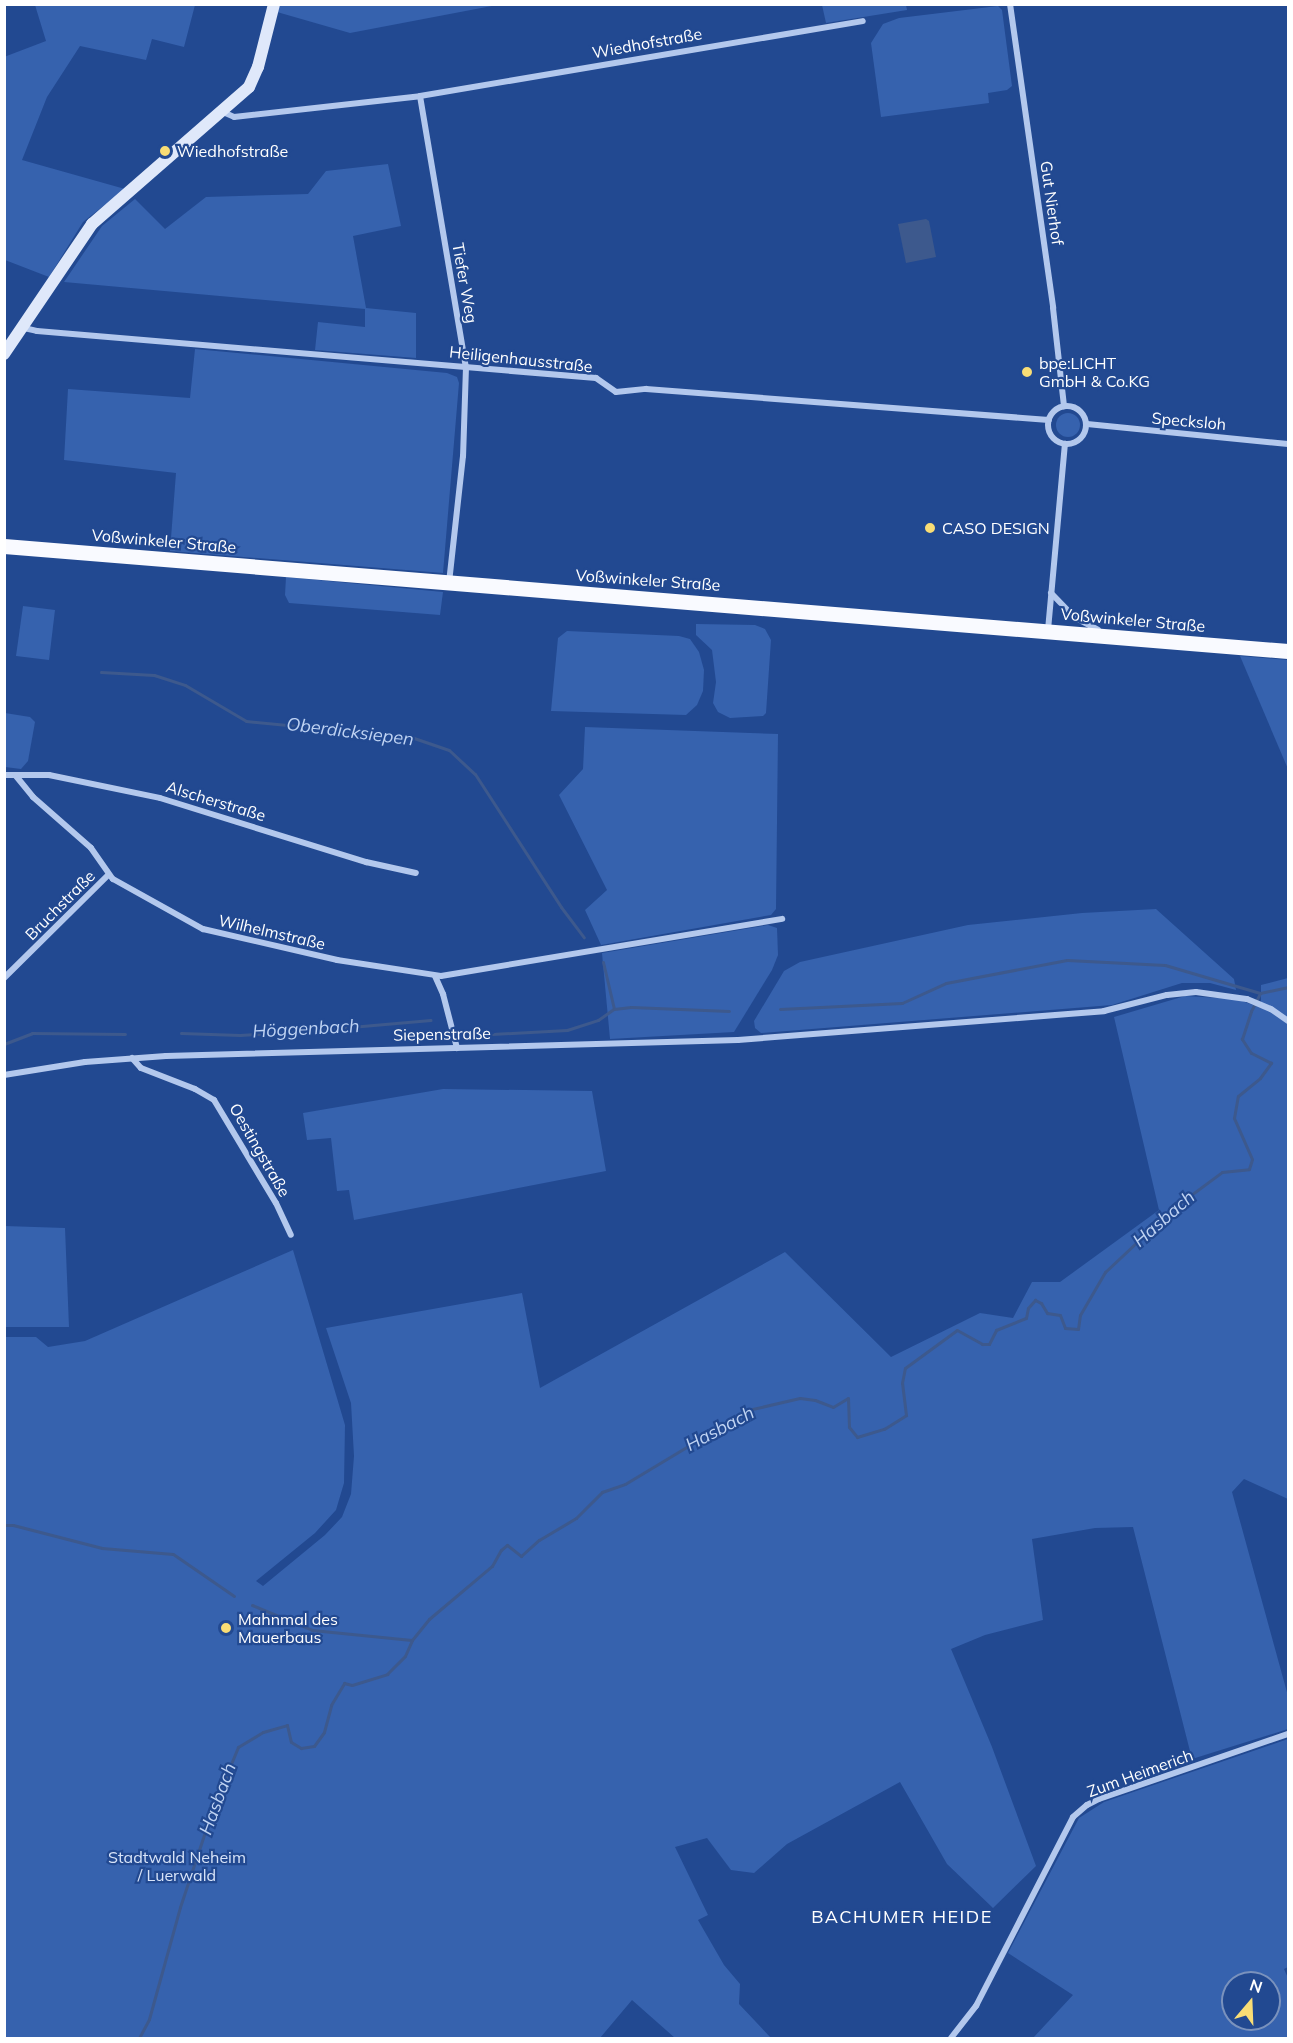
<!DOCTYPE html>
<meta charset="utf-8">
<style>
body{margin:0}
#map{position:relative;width:1293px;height:2043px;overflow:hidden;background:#224991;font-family:Mulish,sans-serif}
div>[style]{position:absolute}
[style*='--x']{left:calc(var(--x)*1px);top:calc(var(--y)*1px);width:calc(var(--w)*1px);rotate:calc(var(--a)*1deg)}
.green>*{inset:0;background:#3662ae}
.round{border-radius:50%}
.water>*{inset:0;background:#3d598d}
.stream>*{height:3px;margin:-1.5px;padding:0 1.5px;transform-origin:1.5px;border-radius:1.5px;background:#3d598d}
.street>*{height:6px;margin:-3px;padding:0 3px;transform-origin:3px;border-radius:3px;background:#b3c8ed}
.street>.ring{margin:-3px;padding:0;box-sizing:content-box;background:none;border:6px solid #b3c8ed;border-radius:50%}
.secondary>*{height:12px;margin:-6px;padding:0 6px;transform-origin:6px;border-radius:6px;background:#dfe8fa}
.primary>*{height:15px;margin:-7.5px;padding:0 7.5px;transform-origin:7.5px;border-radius:7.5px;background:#f9faff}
.dots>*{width:16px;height:16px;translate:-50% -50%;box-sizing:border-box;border:3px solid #224991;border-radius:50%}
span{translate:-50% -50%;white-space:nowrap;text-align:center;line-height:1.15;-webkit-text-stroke:4.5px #224991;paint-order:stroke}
.street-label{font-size:16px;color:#fff}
.poi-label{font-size:16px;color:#fff}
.left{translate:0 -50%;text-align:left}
.park-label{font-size:16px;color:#d8e4f9}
.water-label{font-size:18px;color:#bfd3f3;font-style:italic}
.neighbourhood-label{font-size:18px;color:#fff;letter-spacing:1.5px}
.frame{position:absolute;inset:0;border:6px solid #fff;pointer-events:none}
.north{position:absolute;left:1221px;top:1971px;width:60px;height:60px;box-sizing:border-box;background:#224991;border:2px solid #7a92bd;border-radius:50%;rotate:19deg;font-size:16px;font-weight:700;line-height:24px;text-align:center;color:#fff}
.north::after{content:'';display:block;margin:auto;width:21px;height:27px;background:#f9dd75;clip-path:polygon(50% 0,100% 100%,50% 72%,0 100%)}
</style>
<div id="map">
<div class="green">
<div style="clip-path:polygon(279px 4px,497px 5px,350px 33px,277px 12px)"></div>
<div style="clip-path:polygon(35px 5px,195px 5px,184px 47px,152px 39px,146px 60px,80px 46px,47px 97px,22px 160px,125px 189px,83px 222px,49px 277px,5px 260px,4px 57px,46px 41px)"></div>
<div style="clip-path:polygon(822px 5px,906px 5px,907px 10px,826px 23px)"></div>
<div style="clip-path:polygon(998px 6px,1002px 10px,1012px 86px,1007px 90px,988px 93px,989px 103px,881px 117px,871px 43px,883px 24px,899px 18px)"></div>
<div style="clip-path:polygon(388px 164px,401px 226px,353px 236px,366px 308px,416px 313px,416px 358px,315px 350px,318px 322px,365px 327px,365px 309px,64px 282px,102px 226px,135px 199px,165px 229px,206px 197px,308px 194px,326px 171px)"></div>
<div style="clip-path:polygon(195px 349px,447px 373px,457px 377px,459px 383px,443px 573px,170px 551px,176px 473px,64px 460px,68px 389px,190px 398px)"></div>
<div class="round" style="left:1056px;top:413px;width:24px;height:24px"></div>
<div style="clip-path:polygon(286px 577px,443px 592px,440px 615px,289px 603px,285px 595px)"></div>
<div style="clip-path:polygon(23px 606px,55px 610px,49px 660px,16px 656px)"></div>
<div style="clip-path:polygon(696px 624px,755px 625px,765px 629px,771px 640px,766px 713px,763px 716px,730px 718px,718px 712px,713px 703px,716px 682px,712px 650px,696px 635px)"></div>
<div style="clip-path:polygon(567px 631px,679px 636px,690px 639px,699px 652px,704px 670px,703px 691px,697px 705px,686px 715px,551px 711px,558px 638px)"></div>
<div style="clip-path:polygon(1240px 656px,1288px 660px,1288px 769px)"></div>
<div style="clip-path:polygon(5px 713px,30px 717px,35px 722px,28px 761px,21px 769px,5px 767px)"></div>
<div style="clip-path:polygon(585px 727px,778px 734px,776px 909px,771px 915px,601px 945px,585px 910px,607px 890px,559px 795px,583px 769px)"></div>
<div style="clip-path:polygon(1156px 909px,1234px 979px,1236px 990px,1210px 983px,1182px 983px,1112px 1005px,761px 1033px,755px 1028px,754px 1021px,784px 971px,800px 962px,968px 925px,1082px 913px)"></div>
<div style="clip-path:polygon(768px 925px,777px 928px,778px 955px,772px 970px,734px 1032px,610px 1039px,602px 953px)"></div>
<div style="clip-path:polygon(1288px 978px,1288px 1499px,1244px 1479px,1232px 1492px,1288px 1696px,1288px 1729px,1192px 1759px,1133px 1527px,1095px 1528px,1032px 1539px,1043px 1620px,985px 1635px,951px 1649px,992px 1747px,1036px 1866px,993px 1908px,947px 1864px,900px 1782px,787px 1844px,754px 1873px,731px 1870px,707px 1838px,675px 1847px,708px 1915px,698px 1920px,724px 1965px,740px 1984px,739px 2004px,771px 2038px,675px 2038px,632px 2000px,600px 2038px,5px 2038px,5px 1337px,36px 1337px,48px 1347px,85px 1341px,293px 1250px,345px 1425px,344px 1483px,336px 1510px,315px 1533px,256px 1581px,263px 1586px,325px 1535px,342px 1517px,351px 1494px,354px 1456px,351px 1403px,326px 1328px,522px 1293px,540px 1388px,785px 1252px,891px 1357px,980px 1313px,1013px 1318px,1032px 1282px,1060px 1282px,1159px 1210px,1114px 1017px,1185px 996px,1237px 999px,1261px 1008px,1261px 985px)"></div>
<div style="clip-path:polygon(443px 1089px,592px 1091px,606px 1171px,354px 1220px,349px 1190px,337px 1191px,331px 1138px,307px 1140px,303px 1113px)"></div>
<div style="clip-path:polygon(5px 1226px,65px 1228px,69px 1327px,5px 1327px)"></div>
<div style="clip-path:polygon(evenodd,1288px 1739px,1288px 1967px,1284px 1969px,1288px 1978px,1288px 2038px,1033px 2038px,1073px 1995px,1008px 1953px,1079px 1818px,1104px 1802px,1288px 1739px,1233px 1983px,1269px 1983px,1269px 2019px,1233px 2019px,1233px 1983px)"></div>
</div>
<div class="water">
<div style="clip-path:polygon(926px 219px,929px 221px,936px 257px,906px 263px,898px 224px)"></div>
</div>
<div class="stream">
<div style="--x:101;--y:672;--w:53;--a:3.2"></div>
<div style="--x:154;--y:675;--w:33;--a:18"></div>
<div style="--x:185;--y:685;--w:71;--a:30.5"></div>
<div style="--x:246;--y:721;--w:166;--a:5.5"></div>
<div style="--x:411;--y:737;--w:40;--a:18.9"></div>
<div style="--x:449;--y:750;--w:35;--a:43"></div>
<div style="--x:475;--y:774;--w:158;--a:57.1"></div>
<div style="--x:561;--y:907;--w:38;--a:53"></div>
<div style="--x:603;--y:962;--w:48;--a:76.8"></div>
<div style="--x:780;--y:1009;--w:122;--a:-2.8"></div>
<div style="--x:902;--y:1003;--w:48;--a:-24.4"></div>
<div style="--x:946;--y:983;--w:123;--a:-10.8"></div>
<div style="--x:1067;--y:960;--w:98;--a:2.9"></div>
<div style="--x:1165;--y:965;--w:99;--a:16.4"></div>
<div style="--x:1260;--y:993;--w:29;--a:-12"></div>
<div style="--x:181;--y:1033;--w:59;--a:1.9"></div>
<div style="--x:240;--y:1035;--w:65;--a:-3.5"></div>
<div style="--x:305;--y:1031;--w:126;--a:-5"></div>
<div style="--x:492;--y:1034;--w:75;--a:-3.1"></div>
<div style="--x:567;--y:1030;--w:33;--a:-18"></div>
<div style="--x:598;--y:1020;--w:19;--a:-35"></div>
<div style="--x:614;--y:1009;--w:17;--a:-7"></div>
<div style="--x:631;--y:1007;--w:98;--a:2.3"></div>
<div style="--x:4;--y:1044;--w:30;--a:-21"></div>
<div style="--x:32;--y:1033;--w:93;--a:0.6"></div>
<div style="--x:4;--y:1525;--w:9;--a:0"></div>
<div style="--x:13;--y:1525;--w:92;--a:14.5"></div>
<div style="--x:102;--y:1548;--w:71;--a:4.8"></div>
<div style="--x:173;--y:1554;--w:74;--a:34.5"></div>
<div style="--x:252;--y:1605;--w:65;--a:22.6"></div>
<div style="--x:312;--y:1630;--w:100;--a:5.7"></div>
<div style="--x:139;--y:2038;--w:21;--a:-62"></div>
<div style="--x:149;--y:2019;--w:116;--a:-74.5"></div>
<div style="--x:180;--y:1907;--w:108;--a:-71.6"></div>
<div style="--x:214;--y:1805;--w:63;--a:-67.5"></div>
<div style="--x:238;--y:1747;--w:29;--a:-31"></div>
<div style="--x:263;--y:1732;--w:25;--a:-16"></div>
<div style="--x:287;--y:1725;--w:17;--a:77"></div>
<div style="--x:291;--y:1742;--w:12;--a:31"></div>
<div style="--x:301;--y:1748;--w:13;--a:-9"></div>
<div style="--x:314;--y:1746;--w:17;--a:-54"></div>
<div style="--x:324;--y:1732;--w:28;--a:-75"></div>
<div style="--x:331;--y:1705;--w:26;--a:-59"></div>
<div style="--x:344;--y:1683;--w:8;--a:14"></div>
<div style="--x:352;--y:1685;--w:37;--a:-17"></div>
<div style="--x:387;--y:1674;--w:25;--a:-45"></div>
<div style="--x:405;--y:1656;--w:17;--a:-66"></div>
<div style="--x:412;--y:1640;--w:27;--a:-51"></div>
<div style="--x:429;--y:1619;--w:82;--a:-40.1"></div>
<div style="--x:492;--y:1566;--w:18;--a:-61"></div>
<div style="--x:501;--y:1550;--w:8;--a:-40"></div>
<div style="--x:507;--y:1545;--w:18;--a:38"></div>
<div style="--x:521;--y:1556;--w:24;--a:-42"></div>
<div style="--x:539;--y:1540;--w:43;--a:-30.7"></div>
<div style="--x:576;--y:1518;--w:37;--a:-45"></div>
<div style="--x:602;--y:1492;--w:24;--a:-19"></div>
<div style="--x:625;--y:1484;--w:144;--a:-31"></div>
<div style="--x:748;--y:1410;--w:53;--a:-13"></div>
<div style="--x:800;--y:1398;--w:15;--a:8"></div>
<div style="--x:815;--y:1400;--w:19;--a:21"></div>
<div style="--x:833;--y:1407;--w:17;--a:-31"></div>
<div style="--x:848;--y:1398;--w:29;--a:88"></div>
<div style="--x:849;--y:1427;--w:13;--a:51"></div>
<div style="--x:857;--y:1437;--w:28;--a:-17"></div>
<div style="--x:884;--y:1429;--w:26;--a:-32"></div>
<div style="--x:906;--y:1415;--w:32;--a:-97"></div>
<div style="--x:902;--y:1383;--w:15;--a:-79"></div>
<div style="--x:905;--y:1368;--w:64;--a:-36.2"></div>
<div style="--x:957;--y:1330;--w:29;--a:29"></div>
<div style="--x:982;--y:1344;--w:7;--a:0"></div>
<div style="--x:989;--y:1344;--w:16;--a:-63"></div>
<div style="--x:996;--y:1330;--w:32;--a:-22"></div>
<div style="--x:1026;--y:1318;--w:10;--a:-79"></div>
<div style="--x:1028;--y:1308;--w:11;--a:-49"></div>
<div style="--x:1035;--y:1300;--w:7;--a:27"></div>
<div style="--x:1041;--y:1303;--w:12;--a:59"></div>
<div style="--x:1047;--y:1313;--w:13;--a:9"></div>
<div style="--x:1060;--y:1315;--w:14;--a:69"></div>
<div style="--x:1065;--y:1328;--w:13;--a:4"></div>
<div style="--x:1078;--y:1329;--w:14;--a:-82"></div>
<div style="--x:1080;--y:1315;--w:50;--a:-59.8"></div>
<div style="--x:1105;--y:1272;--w:92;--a:-43.2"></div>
<div style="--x:1172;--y:1209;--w:62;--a:-36.5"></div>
<div style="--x:1222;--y:1172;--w:27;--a:-6"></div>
<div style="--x:1249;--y:1169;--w:10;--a:-73"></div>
<div style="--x:1252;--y:1159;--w:45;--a:-113.7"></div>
<div style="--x:1234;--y:1118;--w:22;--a:-80"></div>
<div style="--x:1238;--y:1096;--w:28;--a:-39"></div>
<div style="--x:1260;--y:1078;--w:19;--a:-54"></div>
<div style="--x:1271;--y:1063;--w:22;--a:-153"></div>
<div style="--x:1251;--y:1053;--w:17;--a:-123"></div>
<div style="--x:1242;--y:1039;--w:29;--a:-72"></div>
<div style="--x:1251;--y:1011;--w:20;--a:-63"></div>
</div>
<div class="street">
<div style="--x:1010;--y:4;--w:307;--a:81.9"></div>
<div style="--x:1053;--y:308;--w:99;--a:83.6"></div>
<div style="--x:420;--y:96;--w:275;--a:80.4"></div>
<div style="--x:466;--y:367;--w:89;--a:91.9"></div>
<div style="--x:463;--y:456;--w:127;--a:96.3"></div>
<div style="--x:223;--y:112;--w:12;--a:24"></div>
<div style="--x:234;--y:117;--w:187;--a:-6.4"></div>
<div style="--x:420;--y:96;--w:449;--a:-9.6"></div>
<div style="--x:24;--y:328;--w:13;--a:13"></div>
<div style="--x:37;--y:331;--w:561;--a:4.81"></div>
<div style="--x:596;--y:378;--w:24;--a:35"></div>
<div style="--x:616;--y:392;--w:30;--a:-6"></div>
<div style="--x:646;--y:389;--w:404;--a:4.4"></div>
<div class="ring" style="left:1048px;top:406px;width:32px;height:32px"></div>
<div style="--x:1087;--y:424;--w:202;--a:5.7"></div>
<div style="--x:1051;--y:593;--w:33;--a:46"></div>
<div style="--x:1074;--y:617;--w:27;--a:28"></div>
<div style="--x:1048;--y:630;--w:187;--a:-84.8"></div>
<div style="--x:4;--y:775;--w:45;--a:0"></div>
<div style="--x:49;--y:775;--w:113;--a:11.7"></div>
<div style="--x:160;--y:798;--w:216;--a:17.3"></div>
<div style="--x:366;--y:862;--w:51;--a:12.4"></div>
<div style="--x:16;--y:776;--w:27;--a:51"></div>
<div style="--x:33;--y:797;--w:77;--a:41.3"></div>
<div style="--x:91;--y:848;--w:38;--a:55"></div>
<div style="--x:113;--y:879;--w:103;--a:29.1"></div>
<div style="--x:203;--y:929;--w:138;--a:13"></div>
<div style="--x:337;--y:960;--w:105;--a:8.7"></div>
<div style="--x:441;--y:976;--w:346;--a:-9.5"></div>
<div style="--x:435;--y:976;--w:20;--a:66"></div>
<div style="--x:443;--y:994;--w:56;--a:75.5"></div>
<div style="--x:4;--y:978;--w:146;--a:-44.7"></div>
<div style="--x:132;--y:1058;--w:13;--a:48"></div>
<div style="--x:141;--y:1068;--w:58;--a:21.3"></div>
<div style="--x:195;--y:1089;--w:22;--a:30"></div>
<div style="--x:214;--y:1100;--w:120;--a:59"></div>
<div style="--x:276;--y:1203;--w:35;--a:65"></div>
<div style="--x:4;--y:1075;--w:82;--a:-9.1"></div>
<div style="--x:85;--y:1062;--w:81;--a:-4.2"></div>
<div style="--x:166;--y:1056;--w:572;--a:-1.6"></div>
<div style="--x:738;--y:1040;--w:367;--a:-4.5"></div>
<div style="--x:1104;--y:1011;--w:65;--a:-14.3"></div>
<div style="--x:1167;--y:995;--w:29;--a:-6"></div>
<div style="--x:1196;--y:992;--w:51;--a:7.8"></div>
<div style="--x:1247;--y:999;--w:26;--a:23"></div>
<div style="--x:1271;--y:1009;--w:21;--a:35"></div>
<div style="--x:951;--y:2038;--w:41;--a:-52"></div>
<div style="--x:976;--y:2006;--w:212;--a:-62.8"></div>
<div style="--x:1073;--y:1817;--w:18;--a:-41"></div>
<div style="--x:1087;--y:1805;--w:13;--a:-27"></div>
<div style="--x:1099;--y:1799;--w:200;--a:-19"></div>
</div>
<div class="secondary">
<div style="--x:4;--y:354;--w:157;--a:-55.9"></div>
<div style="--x:92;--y:224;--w:208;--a:-41.1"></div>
<div style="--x:249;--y:87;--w:22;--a:-66"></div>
<div style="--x:258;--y:67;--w:65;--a:-75.7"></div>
</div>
<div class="primary">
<div style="--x:4;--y:546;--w:1288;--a:4.68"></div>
</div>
<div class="dots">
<div style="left:165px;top:151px;background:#f9dd75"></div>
<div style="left:1027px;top:372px;background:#f9dd75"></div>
<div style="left:930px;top:528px;background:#f9dd75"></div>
<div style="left:226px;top:1628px;background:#f9dd75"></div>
</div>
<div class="street-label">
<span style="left:647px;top:43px;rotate:-10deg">Wiedhofstraße</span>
<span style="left:1052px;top:203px;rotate:82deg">Gut Nierhof</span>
<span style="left:465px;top:283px;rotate:80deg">Tiefer Weg</span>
<span style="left:521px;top:359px;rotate:6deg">Heiligenhausstraße</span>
<span style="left:1189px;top:421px;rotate:5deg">Specksloh</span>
<span style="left:164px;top:541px;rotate:5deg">Voßwinkeler Straße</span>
<span style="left:648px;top:580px;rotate:4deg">Voßwinkeler Straße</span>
<span style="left:1133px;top:620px;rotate:5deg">Voßwinkeler Straße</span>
<span style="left:216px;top:801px;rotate:17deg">Alscherstraße</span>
<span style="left:60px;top:905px;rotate:-45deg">Bruchstraße</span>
<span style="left:272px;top:932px;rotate:13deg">Wilhelmstraße</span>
<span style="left:442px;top:1034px;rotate:-1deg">Siepenstraße</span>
<span style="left:260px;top:1150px;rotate:60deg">Oestingstraße</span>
<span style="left:1140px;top:1773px;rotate:-20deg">Zum Heimerich</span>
</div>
<div class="poi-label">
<span class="left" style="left:177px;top:151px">Wiedhofstraße</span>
<span class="left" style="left:1039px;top:372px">bpe:LICHT<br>GmbH &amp; Co.KG</span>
<span class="left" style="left:942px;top:528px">CASO DESIGN</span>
<span class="left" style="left:238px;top:1628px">Mahnmal des<br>Mauerbaus</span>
</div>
<div class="park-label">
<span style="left:177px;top:1866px">Stadtwald Neheim<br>/ Luerwald</span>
</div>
<div class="water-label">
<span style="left:350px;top:732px;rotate:7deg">Oberdicksiepen</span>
<span style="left:306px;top:1029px;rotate:-3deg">Höggenbach</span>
<span style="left:1164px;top:1219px;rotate:-41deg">Hasbach</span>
<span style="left:720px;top:1429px;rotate:-28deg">Hasbach</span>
<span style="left:218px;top:1799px;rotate:-70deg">Hasbach</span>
</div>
<div class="neighbourhood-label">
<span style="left:902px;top:1917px">BACHUMER HEIDE</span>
</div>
<div class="frame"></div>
<div class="north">N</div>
</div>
